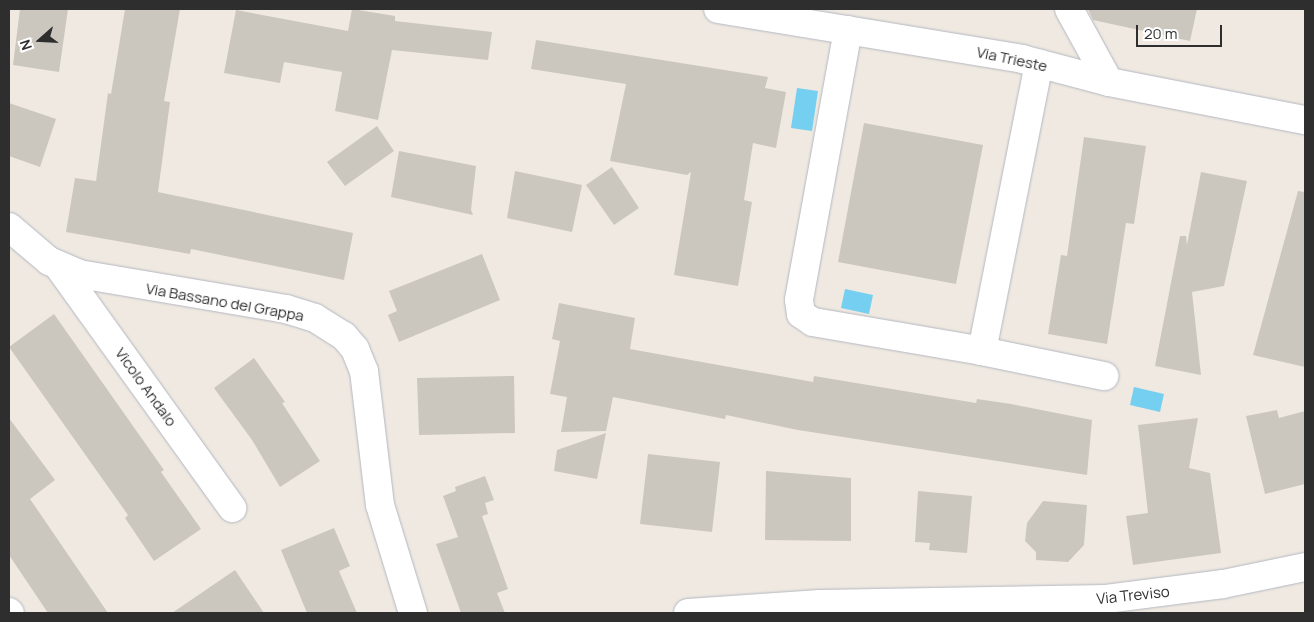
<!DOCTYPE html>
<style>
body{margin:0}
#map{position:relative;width:1314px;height:622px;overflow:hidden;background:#efe9e1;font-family:Manrope,sans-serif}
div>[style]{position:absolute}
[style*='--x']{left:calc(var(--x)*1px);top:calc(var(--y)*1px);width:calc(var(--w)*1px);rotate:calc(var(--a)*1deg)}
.water>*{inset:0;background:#75cff0}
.building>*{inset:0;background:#cbc7bf}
.roads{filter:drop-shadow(0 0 1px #b4b7c1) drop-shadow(0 0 1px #b4b7c1)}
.street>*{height:28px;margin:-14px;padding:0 14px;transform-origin:14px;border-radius:14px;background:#fff}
span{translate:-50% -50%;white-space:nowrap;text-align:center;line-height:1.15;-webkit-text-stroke:4px #fff;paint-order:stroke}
.street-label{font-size:15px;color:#2e2e2e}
.frame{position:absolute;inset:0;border:10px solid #2e2e2e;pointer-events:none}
.north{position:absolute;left:15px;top:15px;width:50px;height:50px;-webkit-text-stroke:4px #fff;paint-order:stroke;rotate:251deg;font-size:14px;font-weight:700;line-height:20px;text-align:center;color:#2e2e2e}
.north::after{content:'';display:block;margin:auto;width:18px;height:22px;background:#2e2e2e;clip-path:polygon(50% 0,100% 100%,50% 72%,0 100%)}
.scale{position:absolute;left:1136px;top:25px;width:86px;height:22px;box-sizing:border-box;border:2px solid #2e2e2e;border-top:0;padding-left:6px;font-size:15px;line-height:18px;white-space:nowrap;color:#2e2e2e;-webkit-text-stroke:4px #fff;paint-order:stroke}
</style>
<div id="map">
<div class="water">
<div style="clip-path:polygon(797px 88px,818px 91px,812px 131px,791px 128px)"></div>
<div style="clip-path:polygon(845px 289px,873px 295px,869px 314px,841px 308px)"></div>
<div style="clip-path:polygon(1134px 387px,1164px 394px,1160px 412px,1130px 405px)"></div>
</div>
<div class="building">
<div style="clip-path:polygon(20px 9px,68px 9px,59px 72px,13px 65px)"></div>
<div style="clip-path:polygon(125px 9px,180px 9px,164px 101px,170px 102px,158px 192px,353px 233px,344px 280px,191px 249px,190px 254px,66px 232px,75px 178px,96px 181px,108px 93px,111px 94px)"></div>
<div style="clip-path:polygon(352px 9px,395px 16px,395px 21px,492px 32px,488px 60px,392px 50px,378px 120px,335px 111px,342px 72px,284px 62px,280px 83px,224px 73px,236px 10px,348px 31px)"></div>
<div style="clip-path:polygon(1088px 9px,1197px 9px,1190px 41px,1093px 20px)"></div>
<div style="clip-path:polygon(536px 40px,768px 77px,765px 88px,786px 92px,776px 148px,753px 143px,744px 200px,752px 202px,738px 286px,674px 275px,691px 172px,687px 175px,610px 161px,626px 84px,531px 69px)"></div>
<div style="clip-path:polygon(9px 103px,56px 119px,40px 167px,9px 156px)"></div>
<div style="clip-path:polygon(864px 123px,983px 145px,956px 284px,838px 262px)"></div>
<div style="clip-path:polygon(377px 126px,394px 151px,345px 186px,327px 162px)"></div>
<div style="clip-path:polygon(1084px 137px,1146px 146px,1134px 224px,1126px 223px,1107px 344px,1048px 334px,1061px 255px,1067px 256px)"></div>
<div style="clip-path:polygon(399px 151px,476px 166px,471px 210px,473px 215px,391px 197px)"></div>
<div style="clip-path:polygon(612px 167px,639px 208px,614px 225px,586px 185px)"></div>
<div style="clip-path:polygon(515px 171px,582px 185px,572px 232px,507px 218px)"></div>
<div style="clip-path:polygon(1201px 172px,1247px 181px,1224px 286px,1192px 292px,1201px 375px,1155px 366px,1180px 236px,1186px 236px,1187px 245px)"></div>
<div style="clip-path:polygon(1298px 191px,1305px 192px,1305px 367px,1253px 355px)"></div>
<div style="clip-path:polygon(482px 254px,500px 300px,399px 342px,388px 315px,397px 311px,389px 291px)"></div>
<div style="clip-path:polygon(559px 303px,635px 318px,630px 349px,813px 382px,814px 376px,976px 403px,977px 399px,1011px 404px,1092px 420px,1087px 475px,798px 430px,726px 415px,725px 419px,613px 397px,606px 431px,561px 432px,567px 397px,550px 394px,560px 341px,552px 339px)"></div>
<div style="clip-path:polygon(54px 314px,164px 470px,161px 472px,201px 529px,154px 561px,125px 518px,128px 515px,9px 347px)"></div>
<div style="clip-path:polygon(254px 358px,285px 402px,282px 403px,320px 461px,280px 487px,252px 440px,214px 388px)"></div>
<div style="clip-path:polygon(514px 376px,515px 433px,419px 435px,417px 378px)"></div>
<div style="clip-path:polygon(1277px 410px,1279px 418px,1305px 411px,1305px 484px,1265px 494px,1246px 416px)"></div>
<div style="clip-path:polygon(9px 418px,55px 480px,30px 499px,108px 613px,48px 613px,9px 555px)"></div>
<div style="clip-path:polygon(1198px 418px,1189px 468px,1210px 473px,1221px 553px,1133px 565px,1126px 516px,1148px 513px,1138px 425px)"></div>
<div style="clip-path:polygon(606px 433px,597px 479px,554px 471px,557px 450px)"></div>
<div style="clip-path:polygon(648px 454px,720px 462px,712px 532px,640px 524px)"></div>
<div style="clip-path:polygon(766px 471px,851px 478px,851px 541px,765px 540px)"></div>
<div style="clip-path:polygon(485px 476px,494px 500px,485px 503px,488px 514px,482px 516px,508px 589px,497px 593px,505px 613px,461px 613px,436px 544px,458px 537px,443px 496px,456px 491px,455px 487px)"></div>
<div style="clip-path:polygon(918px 491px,972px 496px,967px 553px,929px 550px,930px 543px,915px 542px)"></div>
<div style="clip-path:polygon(1043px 501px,1087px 505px,1084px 545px,1068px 562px,1036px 560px,1036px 552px,1025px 541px,1027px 523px)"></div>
<div style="clip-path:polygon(334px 528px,350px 566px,339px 571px,357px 613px,307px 613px,281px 550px)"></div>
<div style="clip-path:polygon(235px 570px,264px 613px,172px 613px)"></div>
</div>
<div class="roads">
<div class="street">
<div style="--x:718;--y:9;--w:308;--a:9.3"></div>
<div style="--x:1022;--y:59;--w:90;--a:14.8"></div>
<div style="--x:1109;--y:82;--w:200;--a:11"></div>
<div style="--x:1069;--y:9;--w:83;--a:61.3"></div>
<div style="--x:848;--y:30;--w:274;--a:100.3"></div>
<div style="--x:799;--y:300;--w:14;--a:82"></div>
<div style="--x:801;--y:314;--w:14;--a:34"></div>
<div style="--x:813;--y:322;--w:171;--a:9.7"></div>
<div style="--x:982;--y:351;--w:293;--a:-78.8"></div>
<div style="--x:9;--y:227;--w:52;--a:40.4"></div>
<div style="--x:49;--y:261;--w:33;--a:23"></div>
<div style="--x:79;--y:274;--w:210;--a:9.6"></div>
<div style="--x:286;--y:309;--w:30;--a:17"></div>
<div style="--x:315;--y:318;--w:34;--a:32"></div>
<div style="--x:344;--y:336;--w:17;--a:50"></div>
<div style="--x:355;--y:349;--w:24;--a:68"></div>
<div style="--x:364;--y:371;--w:135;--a:83.2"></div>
<div style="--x:380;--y:505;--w:113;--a:73"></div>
<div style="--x:59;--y:267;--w:297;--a:54.3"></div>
<div style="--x:982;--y:351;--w:125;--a:11.6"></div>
<div style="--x:9;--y:612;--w:1;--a:45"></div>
<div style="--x:688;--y:613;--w:132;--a:-3.9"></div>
<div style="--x:820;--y:604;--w:286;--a:-1"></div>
<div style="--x:1106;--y:599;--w:118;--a:-7.3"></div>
<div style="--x:1223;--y:584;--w:84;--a:-11.7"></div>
</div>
</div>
<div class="street-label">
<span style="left:1012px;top:59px;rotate:12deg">Via Trieste</span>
<span style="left:225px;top:302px;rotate:10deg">Via Bassano del Grappa</span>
<span style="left:146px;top:387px;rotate:54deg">Vicolo Andalo</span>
<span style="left:1133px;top:595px;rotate:-6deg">Via Treviso</span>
</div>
<div class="frame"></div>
<div class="north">N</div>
<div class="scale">20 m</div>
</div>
